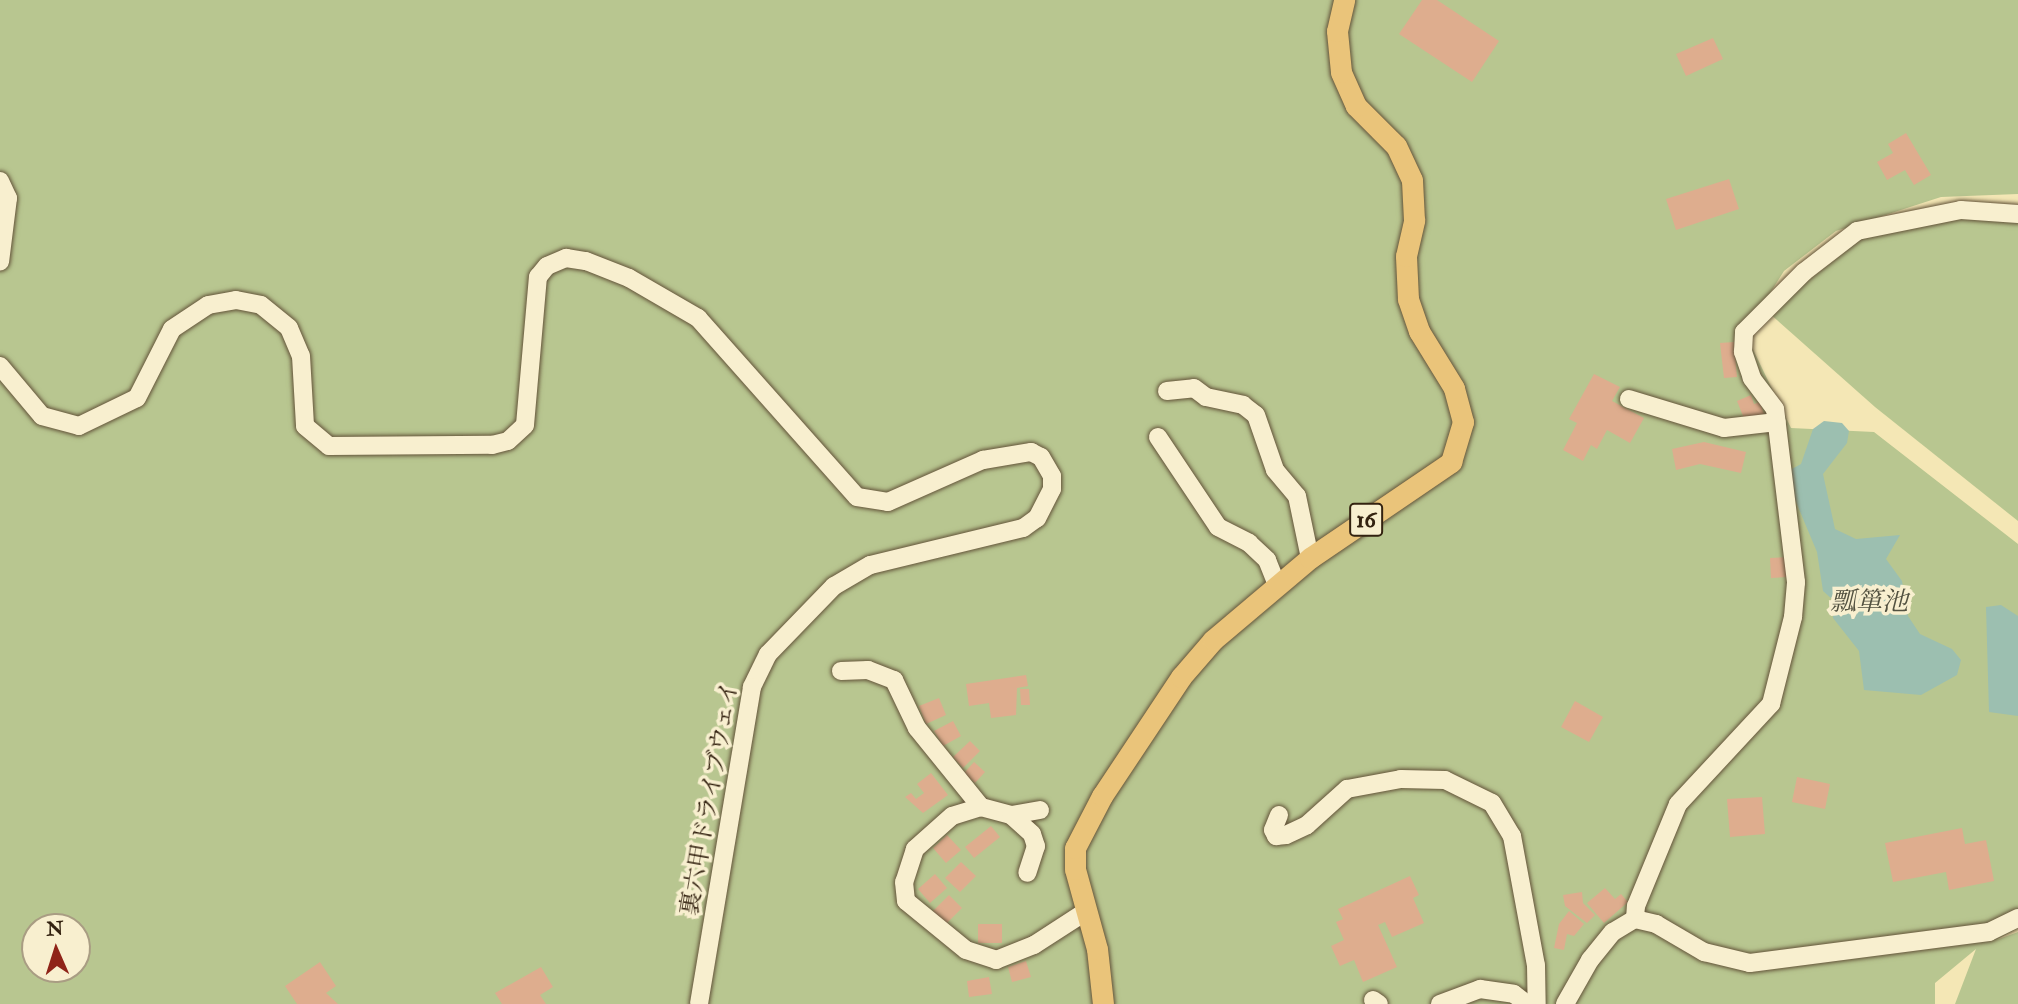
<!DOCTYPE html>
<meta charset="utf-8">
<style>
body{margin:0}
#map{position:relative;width:2018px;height:1004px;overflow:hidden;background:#f4e7b5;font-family:"IM FELL Double Pica","Noto Serif JP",serif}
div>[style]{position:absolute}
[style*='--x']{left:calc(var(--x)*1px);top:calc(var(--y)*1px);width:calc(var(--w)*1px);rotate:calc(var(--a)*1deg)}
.green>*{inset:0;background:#b8c690}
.water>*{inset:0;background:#9cbfb0}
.building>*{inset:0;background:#dead8e}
.roads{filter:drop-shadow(0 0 2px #635339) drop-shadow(0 0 2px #635339)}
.minor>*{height:18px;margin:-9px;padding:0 9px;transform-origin:9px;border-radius:9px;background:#f8efcf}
.major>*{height:21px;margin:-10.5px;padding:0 10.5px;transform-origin:10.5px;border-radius:10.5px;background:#eac47a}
span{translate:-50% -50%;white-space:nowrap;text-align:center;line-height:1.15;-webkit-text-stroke:7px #f8efcf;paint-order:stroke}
.shield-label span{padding:2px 5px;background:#f8efcf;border:2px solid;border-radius:5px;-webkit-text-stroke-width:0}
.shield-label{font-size:23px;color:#332210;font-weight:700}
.street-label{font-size:24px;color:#332210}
.water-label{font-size:26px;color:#525140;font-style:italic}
.north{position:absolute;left:21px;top:913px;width:70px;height:70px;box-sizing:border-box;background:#f8efcf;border:2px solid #a99d83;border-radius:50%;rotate:357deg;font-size:19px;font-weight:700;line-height:28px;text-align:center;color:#332210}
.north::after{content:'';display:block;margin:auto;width:24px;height:32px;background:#8f2418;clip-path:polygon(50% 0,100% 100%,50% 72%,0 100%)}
</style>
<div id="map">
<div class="green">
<div style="clip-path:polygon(evenodd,0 0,2018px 0,2018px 194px,1941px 197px,1836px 231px,1784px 271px,1745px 333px,1791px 428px,1874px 432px,2018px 544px,2018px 928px,1996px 940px,2018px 932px,2018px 1004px,1955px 1004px,1976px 949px,1935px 983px,1935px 1004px,0 1004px,0 0,35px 927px,77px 927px,77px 969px,35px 969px,35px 927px)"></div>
<div style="clip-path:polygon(2018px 215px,2018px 521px,1875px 407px,1768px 312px,1865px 236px,1959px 216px)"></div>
</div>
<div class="water">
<div style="clip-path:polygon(1824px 421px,1842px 423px,1849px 431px,1847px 443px,1823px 474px,1835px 529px,1856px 539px,1900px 535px,1886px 559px,1902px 581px,1908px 616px,1920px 634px,1952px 649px,1961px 660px,1957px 675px,1921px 695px,1864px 690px,1859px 651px,1833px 618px,1833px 600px,1823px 591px,1817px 552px,1791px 490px,1790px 470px,1801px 464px,1813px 429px)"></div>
<div style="clip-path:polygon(2001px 605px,2018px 616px,2018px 716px,1989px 712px,1986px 607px)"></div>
</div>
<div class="building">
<div style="clip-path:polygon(1422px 0,1437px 0,1499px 41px,1472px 82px,1399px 34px)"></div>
<div style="clip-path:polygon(1713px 38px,1723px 59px,1686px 76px,1676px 54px)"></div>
<div style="clip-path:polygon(1906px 133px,1931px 175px,1914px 185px,1905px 170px,1887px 180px,1877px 162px,1893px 153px,1888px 144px)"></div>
<div style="clip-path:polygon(1729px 179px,1739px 209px,1676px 230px,1666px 199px)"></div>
<div style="clip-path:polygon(1734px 342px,1737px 377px,1724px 378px,1720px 343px)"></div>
<div style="clip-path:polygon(1594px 374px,1620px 387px,1612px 401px,1644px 418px,1630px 443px,1607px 430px,1597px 449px,1591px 445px,1583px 461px,1563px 450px,1577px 423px,1569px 419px)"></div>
<div style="clip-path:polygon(1751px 395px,1754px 404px,1760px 402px,1764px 414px,1745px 421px,1737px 401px)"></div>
<div style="clip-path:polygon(1704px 442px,1746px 452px,1741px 473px,1700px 464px,1676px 470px,1672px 449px)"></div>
<div style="clip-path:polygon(1788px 557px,1789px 577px,1771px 578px,1770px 558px)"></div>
<div style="clip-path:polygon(1026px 675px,1028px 686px,1017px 688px,1016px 715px,991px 718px,989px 703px,969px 706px,966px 684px)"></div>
<div style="clip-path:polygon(1020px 689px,1029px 689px,1030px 705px,1021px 705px)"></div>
<div style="clip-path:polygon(939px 698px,946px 715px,926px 724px,919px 706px)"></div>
<div style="clip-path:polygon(1575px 701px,1603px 717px,1589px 742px,1561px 727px)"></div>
<div style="clip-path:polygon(953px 721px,961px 736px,943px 746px,934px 731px)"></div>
<div style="clip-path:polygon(970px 741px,980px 751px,963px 768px,953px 757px)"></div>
<div style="clip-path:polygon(974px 762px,985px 772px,975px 783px,964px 773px)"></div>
<div style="clip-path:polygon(931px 773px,948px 795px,923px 813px,905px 797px,911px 793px,916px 799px,924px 793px,917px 784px)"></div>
<div style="clip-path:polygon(1797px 777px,1830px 784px,1825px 809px,1792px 802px)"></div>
<div style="clip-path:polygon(1762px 797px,1765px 834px,1730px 837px,1727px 799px)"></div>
<div style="clip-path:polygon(991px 826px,1000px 837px,974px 858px,965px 847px)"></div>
<div style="clip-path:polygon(1962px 828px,1965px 844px,1986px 840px,1994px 881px,1949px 890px,1946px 872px,1893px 882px,1885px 843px)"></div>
<div style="clip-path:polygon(947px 835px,961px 850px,946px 863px,933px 848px)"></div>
<div style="clip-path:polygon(961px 862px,976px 876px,960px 892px,945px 878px)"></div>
<div style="clip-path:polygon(935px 874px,947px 888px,930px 903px,918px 889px)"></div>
<div style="clip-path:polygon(1410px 876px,1419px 895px,1413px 898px,1424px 923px,1392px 937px,1385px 922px,1378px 925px,1397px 967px,1363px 982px,1354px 960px,1340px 966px,1331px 946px,1344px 940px,1336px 922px,1343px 919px,1338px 909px)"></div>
<div style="clip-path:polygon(1605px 888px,1615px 899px,1621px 894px,1628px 902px,1604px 923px,1587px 903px)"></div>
<div style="clip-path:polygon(1582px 892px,1583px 903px,1595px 915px,1587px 923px,1565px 906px,1563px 895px)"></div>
<div style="clip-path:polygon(949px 895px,962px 908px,946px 924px,933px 911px)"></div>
<div style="clip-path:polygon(1569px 911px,1584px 924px,1574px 936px,1567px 934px,1564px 950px,1554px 948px,1559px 924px)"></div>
<div style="clip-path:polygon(978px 924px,1002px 924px,1002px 943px,978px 943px)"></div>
<div style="clip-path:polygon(1026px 961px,1031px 977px,1012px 982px,1008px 967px)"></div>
<div style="clip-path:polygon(320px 962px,336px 986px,326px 993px,338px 1004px,297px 1004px,285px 986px)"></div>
<div style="clip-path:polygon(541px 967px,553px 987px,540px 995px,546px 1004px,502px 1004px,495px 993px)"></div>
<div style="clip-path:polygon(989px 977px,992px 994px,969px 997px,967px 981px)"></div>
</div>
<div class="roads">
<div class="minor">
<div style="--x:0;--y:181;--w:19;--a:65"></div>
<div style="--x:8;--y:198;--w:64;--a:97.1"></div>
<div style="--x:0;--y:366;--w:65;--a:50"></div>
<div style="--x:42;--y:416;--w:38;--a:15"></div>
<div style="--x:79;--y:426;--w:64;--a:-25.8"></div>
<div style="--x:137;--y:398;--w:77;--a:-63.1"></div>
<div style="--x:172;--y:329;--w:43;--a:-33.7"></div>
<div style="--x:208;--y:305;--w:28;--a:-10"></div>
<div style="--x:236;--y:300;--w:25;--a:11"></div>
<div style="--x:261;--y:305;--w:36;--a:39"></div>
<div style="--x:289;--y:328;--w:30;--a:67"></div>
<div style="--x:301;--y:356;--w:70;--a:86.7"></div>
<div style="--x:305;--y:426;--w:31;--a:40"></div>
<div style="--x:329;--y:446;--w:163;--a:-0.4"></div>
<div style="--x:492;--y:445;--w:16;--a:-14"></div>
<div style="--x:508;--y:441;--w:23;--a:-43"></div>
<div style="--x:525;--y:425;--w:149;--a:-85"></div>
<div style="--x:538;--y:277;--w:14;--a:-51"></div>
<div style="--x:547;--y:266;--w:21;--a:-23"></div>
<div style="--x:566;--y:258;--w:20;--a:9"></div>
<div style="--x:586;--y:261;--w:46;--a:21.6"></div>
<div style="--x:629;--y:278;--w:80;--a:30.1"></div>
<div style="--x:698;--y:318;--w:239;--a:48.4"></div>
<div style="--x:857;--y:497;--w:31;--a:9"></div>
<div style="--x:888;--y:502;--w:104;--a:-23.9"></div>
<div style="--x:983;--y:460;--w:49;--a:-9.5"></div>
<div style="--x:1031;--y:452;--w:11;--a:27"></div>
<div style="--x:1041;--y:457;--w:22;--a:60"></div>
<div style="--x:1052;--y:476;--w:13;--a:90"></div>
<div style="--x:1052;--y:489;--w:33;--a:117"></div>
<div style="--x:1037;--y:518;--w:17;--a:144"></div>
<div style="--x:1023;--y:528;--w:157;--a:166.4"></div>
<div style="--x:870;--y:565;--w:42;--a:149.7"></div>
<div style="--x:834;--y:586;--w:95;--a:134.1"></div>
<div style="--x:768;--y:654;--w:37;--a:116"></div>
<div style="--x:752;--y:687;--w:321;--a:99.5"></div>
<div style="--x:1167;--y:391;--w:27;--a:-6"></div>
<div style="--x:1194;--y:388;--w:15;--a:37"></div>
<div style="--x:1206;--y:397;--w:38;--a:12"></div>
<div style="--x:1243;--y:405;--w:16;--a:38"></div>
<div style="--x:1256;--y:415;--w:58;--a:70.9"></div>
<div style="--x:1275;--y:470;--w:34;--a:50"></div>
<div style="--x:1297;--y:496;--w:63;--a:78.2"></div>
<div style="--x:1629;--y:399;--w:99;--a:17"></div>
<div style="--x:1724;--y:428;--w:53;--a:-6.5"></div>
<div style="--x:1158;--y:437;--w:108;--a:56.3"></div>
<div style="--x:1218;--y:527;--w:35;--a:27"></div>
<div style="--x:1249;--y:543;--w:25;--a:43"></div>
<div style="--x:1267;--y:560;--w:27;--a:68"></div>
<div style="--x:841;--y:671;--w:27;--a:-2"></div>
<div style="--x:868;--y:670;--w:28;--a:21"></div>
<div style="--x:894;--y:680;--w:53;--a:64.4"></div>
<div style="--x:917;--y:728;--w:102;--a:51"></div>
<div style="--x:1040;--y:810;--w:29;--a:170"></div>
<div style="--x:1011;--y:815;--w:31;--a:-165"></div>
<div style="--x:981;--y:807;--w:30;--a:163"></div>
<div style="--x:952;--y:816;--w:50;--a:138.3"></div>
<div style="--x:915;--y:849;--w:35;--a:108"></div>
<div style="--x:904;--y:882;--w:19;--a:84"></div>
<div style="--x:906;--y:901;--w:77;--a:39.2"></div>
<div style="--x:966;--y:950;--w:32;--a:18"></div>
<div style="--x:996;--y:960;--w:41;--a:-21.5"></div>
<div style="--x:1034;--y:945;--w:61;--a:-32.9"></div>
<div style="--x:1011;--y:815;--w:28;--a:42"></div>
<div style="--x:1032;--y:834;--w:13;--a:72"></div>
<div style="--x:1036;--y:846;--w:28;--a:108"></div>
<div style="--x:1279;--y:815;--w:16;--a:112"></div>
<div style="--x:1273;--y:830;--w:7;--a:63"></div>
<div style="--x:1276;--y:836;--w:10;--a:-6"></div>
<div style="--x:1286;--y:835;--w:23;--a:-25"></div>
<div style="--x:1307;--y:825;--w:54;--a:-42"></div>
<div style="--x:1347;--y:789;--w:55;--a:-10.5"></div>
<div style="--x:1401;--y:779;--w:44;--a:1.3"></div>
<div style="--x:1445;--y:780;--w:52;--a:26.1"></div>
<div style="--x:1492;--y:803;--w:39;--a:59"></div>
<div style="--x:1512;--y:836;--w:131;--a:79.5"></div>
<div style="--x:1536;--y:965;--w:39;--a:89"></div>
<div style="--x:1635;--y:919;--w:13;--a:-86"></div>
<div style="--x:1636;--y:906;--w:110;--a:-67.6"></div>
<div style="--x:1678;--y:804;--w:137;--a:-47.1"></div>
<div style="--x:1771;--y:704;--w:90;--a:-75.8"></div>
<div style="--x:1793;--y:617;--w:35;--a:-85"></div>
<div style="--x:1796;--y:582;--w:174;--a:-96.9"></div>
<div style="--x:1775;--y:409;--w:39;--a:-127"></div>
<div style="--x:1752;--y:378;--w:28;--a:-109"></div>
<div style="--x:1743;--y:352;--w:20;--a:-87"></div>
<div style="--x:1744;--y:332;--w:85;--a:-45"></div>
<div style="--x:1804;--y:272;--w:67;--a:-37.7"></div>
<div style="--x:1857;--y:231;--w:106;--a:-11.4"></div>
<div style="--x:1961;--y:210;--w:57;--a:4"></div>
<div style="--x:1373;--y:1000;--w:7;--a:34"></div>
<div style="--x:1440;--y:1004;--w:43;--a:-20.6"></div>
<div style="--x:1480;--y:989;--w:34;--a:8"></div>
<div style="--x:1514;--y:994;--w:16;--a:38"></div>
<div style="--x:1565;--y:1004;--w:51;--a:-60.4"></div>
<div style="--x:1590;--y:960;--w:36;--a:-51"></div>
<div style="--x:1613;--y:932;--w:26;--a:-31"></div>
<div style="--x:1635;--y:919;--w:22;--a:13"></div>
<div style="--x:1656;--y:924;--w:56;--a:30.3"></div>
<div style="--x:1704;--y:952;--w:47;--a:13.4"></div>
<div style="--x:1750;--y:963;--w:241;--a:-7.4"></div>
<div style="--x:1989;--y:932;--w:32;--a:-26"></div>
</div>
<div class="major">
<div style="--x:1103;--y:1004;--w:55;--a:-96.2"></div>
<div style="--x:1097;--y:949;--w:83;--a:-105.4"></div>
<div style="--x:1075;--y:869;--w:21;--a:-90"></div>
<div style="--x:1075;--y:848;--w:59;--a:-62.6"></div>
<div style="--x:1102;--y:796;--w:143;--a:-56.4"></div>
<div style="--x:1181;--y:677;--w:49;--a:-49.1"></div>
<div style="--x:1213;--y:640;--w:127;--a:-40.2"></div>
<div style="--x:1310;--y:558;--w:171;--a:-34.2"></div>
<div style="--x:1451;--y:462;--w:42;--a:-73.3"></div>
<div style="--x:1463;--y:422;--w:35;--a:-105"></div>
<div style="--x:1454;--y:388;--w:67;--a:-121.6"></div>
<div style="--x:1419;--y:331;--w:34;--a:-109"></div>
<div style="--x:1408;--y:299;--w:43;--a:-92.7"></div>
<div style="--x:1406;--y:256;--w:37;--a:-77"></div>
<div style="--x:1414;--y:220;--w:40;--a:-92.9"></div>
<div style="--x:1412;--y:180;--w:38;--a:-115"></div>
<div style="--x:1396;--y:146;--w:57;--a:-135"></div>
<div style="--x:1356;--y:106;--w:37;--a:-114"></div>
<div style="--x:1341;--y:72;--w:41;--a:-95.6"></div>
<div style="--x:1337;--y:31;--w:32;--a:-77"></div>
</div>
</div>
<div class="shield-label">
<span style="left:1366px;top:520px">16</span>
</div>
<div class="street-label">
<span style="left:710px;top:798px;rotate:-80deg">裏六甲ドライブウェイ</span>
</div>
<div class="water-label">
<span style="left:1869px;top:603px">瓢箪池</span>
</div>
<div class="north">N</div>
</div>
